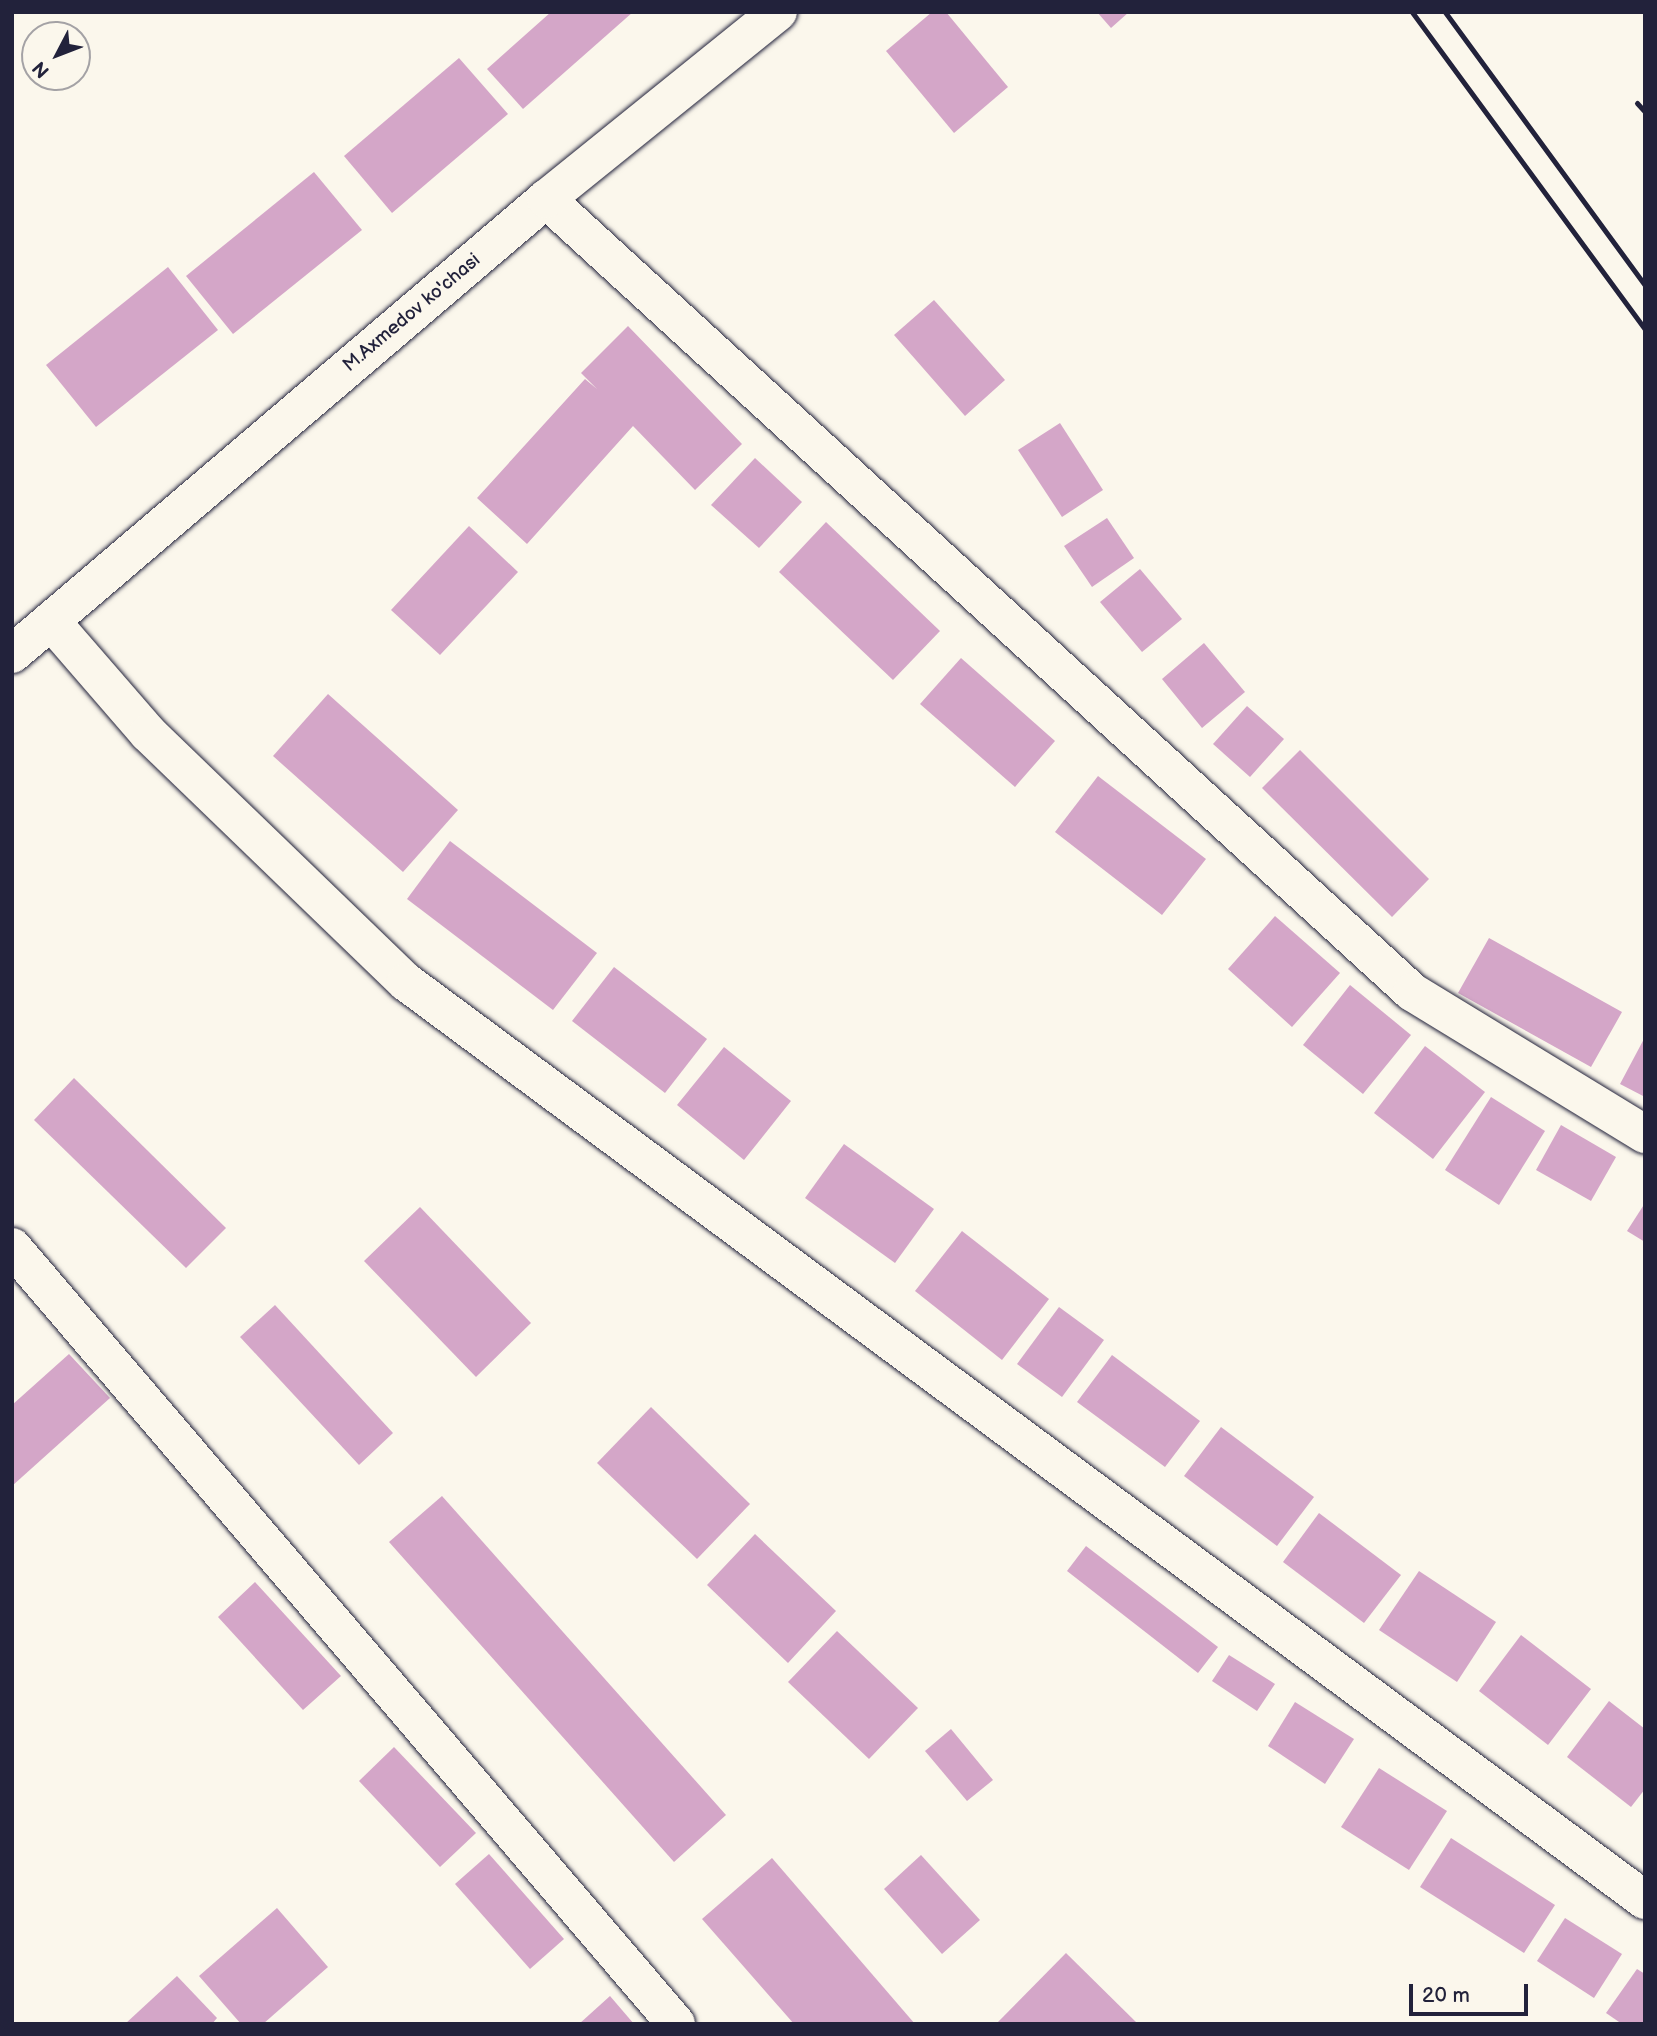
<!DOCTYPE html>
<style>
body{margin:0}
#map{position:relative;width:1657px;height:2036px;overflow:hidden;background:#fbf7ec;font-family:"Balsamiq Sans",sans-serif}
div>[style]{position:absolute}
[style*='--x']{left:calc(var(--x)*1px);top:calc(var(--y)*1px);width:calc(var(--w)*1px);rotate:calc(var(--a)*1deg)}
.building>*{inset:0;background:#d4a6c8}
.roads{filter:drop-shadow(0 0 2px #22223b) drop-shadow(0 0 2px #22223b)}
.street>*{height:38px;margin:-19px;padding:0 19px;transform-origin:19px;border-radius:19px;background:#fbf7ec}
.secondary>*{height:38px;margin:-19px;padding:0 19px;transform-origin:19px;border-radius:19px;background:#fbf7ec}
.rail>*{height:5px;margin:-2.5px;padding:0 2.5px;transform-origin:2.5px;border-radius:2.5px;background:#22223b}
span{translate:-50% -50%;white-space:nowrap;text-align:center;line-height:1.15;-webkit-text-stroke:6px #fbf7ec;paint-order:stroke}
.street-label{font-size:19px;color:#22223b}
.frame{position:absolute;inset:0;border:14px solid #22223b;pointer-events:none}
.north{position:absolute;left:21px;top:21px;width:70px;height:70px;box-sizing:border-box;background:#fbf7ec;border:2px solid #a4a2a5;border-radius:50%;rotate:228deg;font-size:19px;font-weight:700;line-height:28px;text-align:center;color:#22223b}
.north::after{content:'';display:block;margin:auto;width:24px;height:32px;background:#22223b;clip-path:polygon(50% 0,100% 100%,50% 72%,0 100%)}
.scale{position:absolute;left:1409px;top:1984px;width:119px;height:32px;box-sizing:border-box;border:4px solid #22223b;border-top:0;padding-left:9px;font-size:21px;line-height:24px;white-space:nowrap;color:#22223b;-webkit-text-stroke:5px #fbf7ec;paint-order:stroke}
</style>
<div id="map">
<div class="building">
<div style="clip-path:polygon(551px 12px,633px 12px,523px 109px,487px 69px)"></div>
<div style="clip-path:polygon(932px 12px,946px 12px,1008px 87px,954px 133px,886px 51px)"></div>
<div style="clip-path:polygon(1097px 12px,1129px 12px,1111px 28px)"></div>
<div style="clip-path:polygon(459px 58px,508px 114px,392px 213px,344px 156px)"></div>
<div style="clip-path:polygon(314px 172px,362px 230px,233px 334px,186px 276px)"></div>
<div style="clip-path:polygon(168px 267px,218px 330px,96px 427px,46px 365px)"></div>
<div style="clip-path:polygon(934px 300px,1005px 380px,965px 416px,894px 335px)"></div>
<div style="clip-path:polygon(628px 326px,742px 444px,695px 490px,633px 426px,527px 544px,477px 498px,585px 379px,597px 389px,581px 373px)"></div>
<div style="clip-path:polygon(1060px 423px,1103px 490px,1062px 517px,1018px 450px)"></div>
<div style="clip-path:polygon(755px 458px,802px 502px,759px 548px,711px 505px)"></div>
<div style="clip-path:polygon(1107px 518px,1134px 558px,1092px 587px,1064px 546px)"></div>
<div style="clip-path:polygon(826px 522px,940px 631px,893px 680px,779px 572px)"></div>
<div style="clip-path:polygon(469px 526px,518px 572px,440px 655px,391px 610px)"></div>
<div style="clip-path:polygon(1140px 569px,1182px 619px,1142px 652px,1100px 602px)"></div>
<div style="clip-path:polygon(1204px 643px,1245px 692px,1202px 728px,1162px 679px)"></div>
<div style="clip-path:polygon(961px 658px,1055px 741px,1015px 787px,920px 704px)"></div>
<div style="clip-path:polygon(328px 694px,458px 810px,403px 872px,273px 756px)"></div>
<div style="clip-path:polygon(1247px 706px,1284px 739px,1250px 777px,1213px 744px)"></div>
<div style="clip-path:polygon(1300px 750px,1429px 879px,1392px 917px,1262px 788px)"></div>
<div style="clip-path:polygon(1098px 776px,1206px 859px,1162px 915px,1055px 832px)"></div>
<div style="clip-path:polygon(450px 841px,597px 953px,553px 1010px,407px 899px)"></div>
<div style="clip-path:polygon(1275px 916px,1340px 973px,1292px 1027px,1228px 969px)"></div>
<div style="clip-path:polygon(1489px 938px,1622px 1012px,1591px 1067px,1458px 993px)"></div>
<div style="clip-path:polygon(614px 967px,707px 1039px,665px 1093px,572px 1021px)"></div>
<div style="clip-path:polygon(1350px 985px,1411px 1035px,1363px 1094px,1303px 1045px)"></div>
<div style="clip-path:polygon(1645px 1037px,1645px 1097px,1620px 1084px)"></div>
<div style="clip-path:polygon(1425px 1046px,1485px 1092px,1433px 1159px,1374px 1113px)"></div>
<div style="clip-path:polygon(724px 1047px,791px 1101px,744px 1160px,677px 1105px)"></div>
<div style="clip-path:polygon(74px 1078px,226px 1228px,186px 1268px,34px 1120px)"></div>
<div style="clip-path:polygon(1491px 1097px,1545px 1131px,1499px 1205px,1445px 1170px)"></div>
<div style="clip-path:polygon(1561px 1125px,1616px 1157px,1591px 1201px,1536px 1170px)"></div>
<div style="clip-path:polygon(844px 1144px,934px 1209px,895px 1263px,805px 1198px)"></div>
<div style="clip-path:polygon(1645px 1203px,1645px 1242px,1627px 1231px)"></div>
<div style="clip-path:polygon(420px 1207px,531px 1323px,476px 1377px,364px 1261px)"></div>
<div style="clip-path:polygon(962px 1231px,1049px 1299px,1002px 1360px,915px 1291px)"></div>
<div style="clip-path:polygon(275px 1305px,393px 1433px,359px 1465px,240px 1337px)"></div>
<div style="clip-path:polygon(1059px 1307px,1104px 1340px,1062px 1397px,1017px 1364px)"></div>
<div style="clip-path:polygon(69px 1354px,110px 1398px,12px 1486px,12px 1405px)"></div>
<div style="clip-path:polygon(1112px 1355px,1200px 1421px,1165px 1467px,1077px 1402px)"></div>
<div style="clip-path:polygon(651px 1407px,750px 1504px,697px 1559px,597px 1463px)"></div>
<div style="clip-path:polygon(1221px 1427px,1314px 1497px,1277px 1546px,1184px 1476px)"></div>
<div style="clip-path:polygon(442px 1496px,726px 1815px,674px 1862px,389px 1542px)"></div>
<div style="clip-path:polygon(1319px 1513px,1401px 1575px,1364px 1623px,1283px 1562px)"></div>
<div style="clip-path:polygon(755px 1534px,836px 1611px,788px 1663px,707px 1585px)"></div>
<div style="clip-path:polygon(1086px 1546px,1218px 1647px,1198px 1673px,1067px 1571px)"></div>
<div style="clip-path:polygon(1419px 1571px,1496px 1622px,1457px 1682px,1379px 1630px)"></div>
<div style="clip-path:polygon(255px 1582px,341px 1676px,303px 1710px,218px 1617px)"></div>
<div style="clip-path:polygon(837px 1631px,918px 1708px,869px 1759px,788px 1682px)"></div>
<div style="clip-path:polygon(1521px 1635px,1591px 1689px,1548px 1745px,1479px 1691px)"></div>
<div style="clip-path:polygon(1229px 1655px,1275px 1684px,1257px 1711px,1212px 1681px)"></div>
<div style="clip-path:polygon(1609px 1701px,1645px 1729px,1645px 1789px,1631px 1807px,1567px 1757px)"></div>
<div style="clip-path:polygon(1295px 1702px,1354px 1739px,1325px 1784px,1268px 1746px)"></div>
<div style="clip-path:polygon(951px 1729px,993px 1780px,967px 1801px,925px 1751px)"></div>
<div style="clip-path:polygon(394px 1747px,476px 1833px,440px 1867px,359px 1781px)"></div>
<div style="clip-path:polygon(1379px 1768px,1447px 1811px,1409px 1870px,1341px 1827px)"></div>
<div style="clip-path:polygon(1451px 1838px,1555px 1905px,1524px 1953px,1420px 1887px)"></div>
<div style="clip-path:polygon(489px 1854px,564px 1939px,530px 1969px,455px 1884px)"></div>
<div style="clip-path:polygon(921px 1855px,980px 1920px,942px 1954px,884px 1889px)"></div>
<div style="clip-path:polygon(772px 1858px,915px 2024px,794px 2024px,702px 1919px)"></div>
<div style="clip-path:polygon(277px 1908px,328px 1967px,263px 2024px,241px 2024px,199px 1976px)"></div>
<div style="clip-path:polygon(1565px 1918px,1622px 1954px,1594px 1998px,1537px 1961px)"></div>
<div style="clip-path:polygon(1066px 1953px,1138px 2024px,996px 2024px)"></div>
<div style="clip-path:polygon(1637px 1969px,1645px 1974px,1645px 2024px,1622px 2024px,1606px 2013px)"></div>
<div style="clip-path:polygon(177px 1976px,217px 2018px,212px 2024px,125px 2024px)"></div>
<div style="clip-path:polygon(610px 1996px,634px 2024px,579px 2024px)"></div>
</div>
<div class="roads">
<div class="street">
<div style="--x:546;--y:199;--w:1174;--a:42.48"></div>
<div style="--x:1412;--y:992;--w:273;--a:31.4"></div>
<div style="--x:12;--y:1247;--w:1022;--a:49.48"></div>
</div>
<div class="secondary">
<div style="--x:51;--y:621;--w:148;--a:49.1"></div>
<div style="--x:148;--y:733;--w:359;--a:44"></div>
<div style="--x:406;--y:982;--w:1542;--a:36.54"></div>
<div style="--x:12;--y:654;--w:702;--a:-40.43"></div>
<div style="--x:546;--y:199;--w:298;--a:-38.9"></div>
</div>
</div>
<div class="rail">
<div style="--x:1412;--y:12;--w:393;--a:53.7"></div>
<div style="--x:1445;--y:12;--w:338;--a:53.8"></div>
<div style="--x:1637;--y:103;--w:12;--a:48"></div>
</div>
<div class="street-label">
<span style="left:412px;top:313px;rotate:-40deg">M.Axmedov ko'chasi</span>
</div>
<div class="frame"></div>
<div class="north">N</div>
<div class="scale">20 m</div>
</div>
